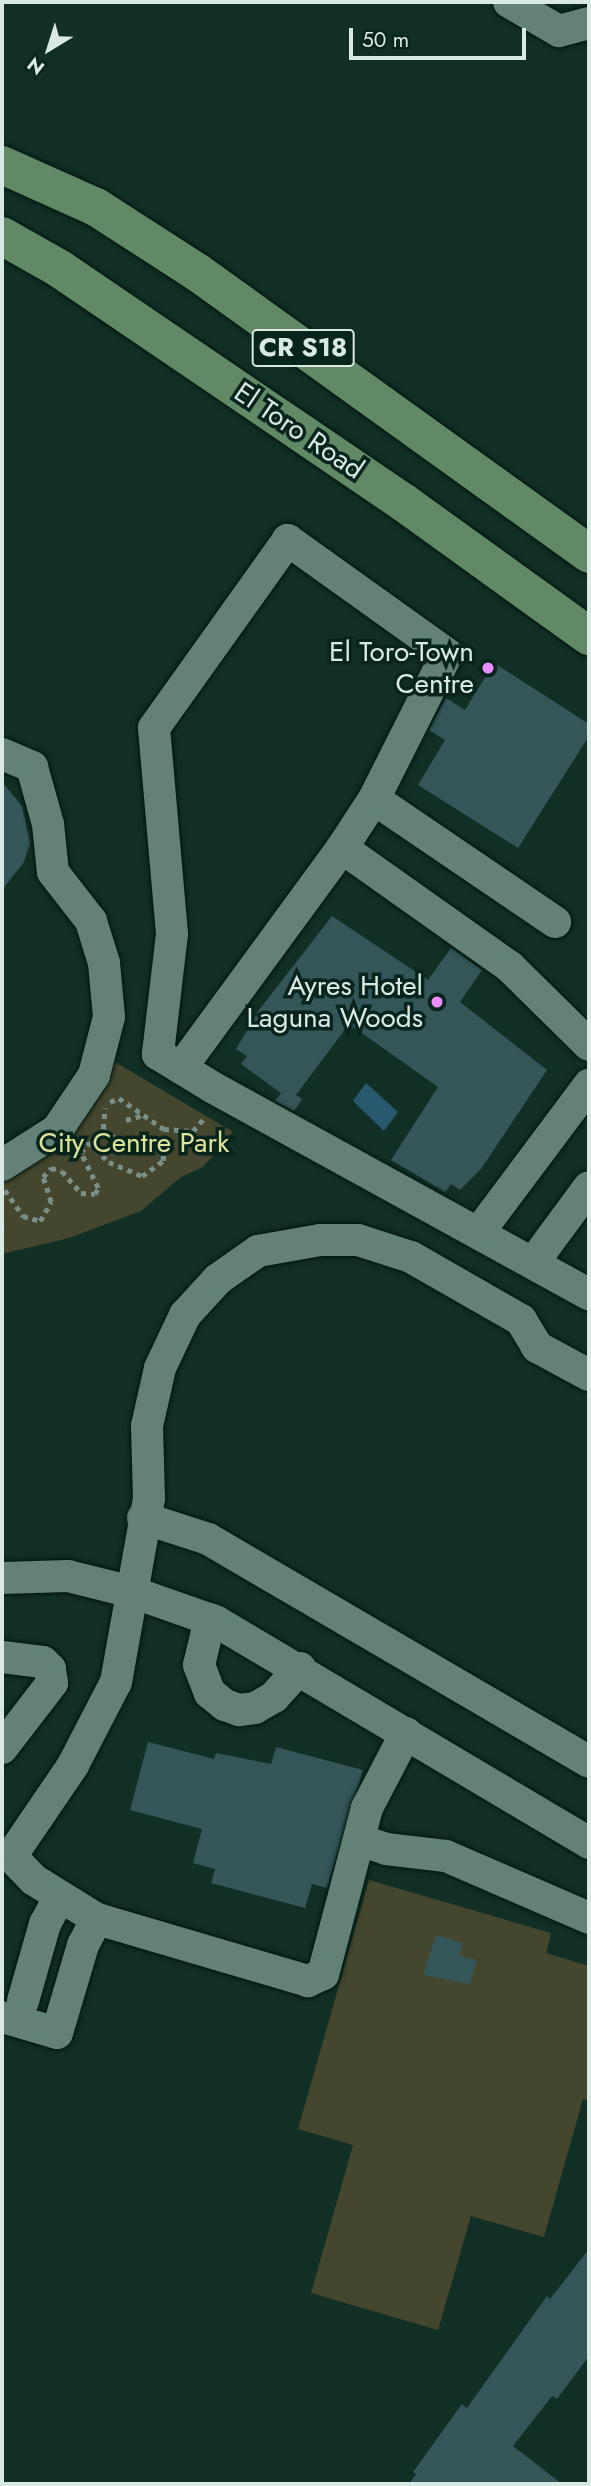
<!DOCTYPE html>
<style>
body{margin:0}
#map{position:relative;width:591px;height:2486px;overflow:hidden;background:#122f26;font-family:Jost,sans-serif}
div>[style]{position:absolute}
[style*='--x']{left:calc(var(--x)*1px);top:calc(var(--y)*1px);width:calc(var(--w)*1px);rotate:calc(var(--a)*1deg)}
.green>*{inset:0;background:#45462e}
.water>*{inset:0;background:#28586e}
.building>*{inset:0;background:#345658}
.path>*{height:4.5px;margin-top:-2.25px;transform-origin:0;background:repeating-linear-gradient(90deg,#798f88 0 5px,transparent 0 10px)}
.roads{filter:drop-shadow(0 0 2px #00170f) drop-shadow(0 0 2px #00170f)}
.minor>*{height:32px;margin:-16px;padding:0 16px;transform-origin:16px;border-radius:16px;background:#638176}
.major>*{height:38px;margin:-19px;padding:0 19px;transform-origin:19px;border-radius:19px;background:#628965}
.dots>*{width:19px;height:19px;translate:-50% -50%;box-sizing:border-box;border:4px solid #08251d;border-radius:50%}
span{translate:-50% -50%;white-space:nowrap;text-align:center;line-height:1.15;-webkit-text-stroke:7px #08251d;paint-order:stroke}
.shield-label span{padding:2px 5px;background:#08251d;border:2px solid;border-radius:5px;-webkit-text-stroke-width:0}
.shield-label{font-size:26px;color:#d9e9e3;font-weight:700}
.street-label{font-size:28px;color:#d9e9e3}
.poi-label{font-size:28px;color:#d9e9e3}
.right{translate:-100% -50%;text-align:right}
.park-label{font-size:28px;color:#dee39a}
.frame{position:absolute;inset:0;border:4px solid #d9e9e3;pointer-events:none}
.north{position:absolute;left:14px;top:14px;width:70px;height:70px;-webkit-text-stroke:5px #08251d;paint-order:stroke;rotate:218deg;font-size:19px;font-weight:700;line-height:28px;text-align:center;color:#d9e9e3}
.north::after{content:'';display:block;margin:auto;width:24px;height:32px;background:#d9e9e3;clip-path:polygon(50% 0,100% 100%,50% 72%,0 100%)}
.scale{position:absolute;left:349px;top:28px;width:177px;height:32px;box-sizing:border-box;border:4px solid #d9e9e3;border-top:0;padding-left:9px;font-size:21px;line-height:24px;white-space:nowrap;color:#d9e9e3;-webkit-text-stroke:5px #08251d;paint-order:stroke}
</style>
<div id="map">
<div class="green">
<div style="clip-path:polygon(115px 1062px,233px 1132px,203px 1167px,181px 1177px,141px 1211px,69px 1238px,2px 1254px,2px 1177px,60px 1145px,99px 1093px)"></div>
<div style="clip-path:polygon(369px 1880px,551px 1933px,546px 1953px,589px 1966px,589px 2101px,583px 2099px,544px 2237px,471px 2216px,438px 2330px,311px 2293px,353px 2145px,298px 2129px)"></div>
</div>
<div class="water">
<div style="clip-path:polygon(366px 1083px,398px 1112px,384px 1131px,353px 1101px)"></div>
</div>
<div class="building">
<div style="clip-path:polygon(494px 663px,589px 724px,589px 736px,518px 848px,418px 785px,445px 740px,429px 730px,446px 698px,465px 710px)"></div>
<div style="clip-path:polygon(2px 782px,22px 806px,30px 843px,24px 862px,2px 890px)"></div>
<div style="clip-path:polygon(332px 916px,428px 980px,451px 948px,482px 970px,460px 1002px,547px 1070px,481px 1169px,460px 1190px,451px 1184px,445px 1192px,391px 1160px,438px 1087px,349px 1024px,296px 1095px,302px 1099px,294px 1111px,275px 1101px,281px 1093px,241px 1064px,247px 1056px,236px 1049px,259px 1010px)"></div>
<div style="clip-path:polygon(148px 1742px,214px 1759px,216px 1753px,271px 1764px,276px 1747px,363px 1770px,327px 1888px,312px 1884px,305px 1908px,211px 1883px,215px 1869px,193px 1863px,202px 1829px,130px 1810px)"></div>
<div style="clip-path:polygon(436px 1935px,463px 1943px,460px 1956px,477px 1960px,470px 1984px,423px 1975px)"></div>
<div style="clip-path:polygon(589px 2249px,589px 2356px,557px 2399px,552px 2396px,513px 2446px,562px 2484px,409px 2484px,416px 2474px,413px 2472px,462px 2404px,467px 2408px,547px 2296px,550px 2299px)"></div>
</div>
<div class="path">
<div style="--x:110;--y:1102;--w:10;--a:-24"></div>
<div style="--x:119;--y:1098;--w:55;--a:34.6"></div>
<div style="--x:126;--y:1120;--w:17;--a:-17"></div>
<div style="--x:103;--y:1129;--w:31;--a:36"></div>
<div style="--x:128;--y:1147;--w:22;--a:5"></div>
<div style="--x:93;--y:1145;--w:19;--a:-58"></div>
<div style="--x:103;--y:1129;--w:21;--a:-85"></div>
<div style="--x:5;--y:1190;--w:32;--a:55"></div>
<div style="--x:23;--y:1216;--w:18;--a:16"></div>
<div style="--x:40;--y:1221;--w:22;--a:-60"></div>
<div style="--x:51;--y:1202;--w:26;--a:-108"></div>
<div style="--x:43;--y:1177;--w:12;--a:-48"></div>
<div style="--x:51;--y:1168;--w:11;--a:15"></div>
<div style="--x:62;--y:1171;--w:29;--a:49"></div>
<div style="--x:81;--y:1193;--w:14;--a:4"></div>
<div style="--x:95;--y:1194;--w:7;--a:-63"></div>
<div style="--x:98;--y:1188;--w:39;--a:-116"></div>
<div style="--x:81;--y:1153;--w:13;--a:-58"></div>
<div style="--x:88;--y:1142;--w:29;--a:44"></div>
<div style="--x:109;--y:1162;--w:36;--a:23"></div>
<div style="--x:142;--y:1176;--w:26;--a:-36"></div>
<div style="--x:163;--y:1161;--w:32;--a:-88"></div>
<div style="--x:164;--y:1129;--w:29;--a:4"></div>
<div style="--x:193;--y:1131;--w:18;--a:-49"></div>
<div style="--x:2;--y:1225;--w:8;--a:90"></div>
</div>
<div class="roads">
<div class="minor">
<div style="--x:509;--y:2;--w:58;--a:30.1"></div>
<div style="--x:559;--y:31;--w:31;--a:-15"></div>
<div style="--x:2;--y:754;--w:33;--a:23"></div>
<div style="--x:32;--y:767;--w:59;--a:74.3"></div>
<div style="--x:48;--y:824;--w:48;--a:84.1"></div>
<div style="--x:53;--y:872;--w:62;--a:52.2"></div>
<div style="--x:91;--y:921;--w:44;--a:72.8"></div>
<div style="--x:104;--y:963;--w:54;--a:84.7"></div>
<div style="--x:109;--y:1017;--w:60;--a:104.5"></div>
<div style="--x:94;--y:1075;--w:66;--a:123.9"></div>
<div style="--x:57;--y:1130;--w:65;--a:147.5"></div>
<div style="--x:374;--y:799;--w:219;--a:34.2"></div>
<div style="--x:342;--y:848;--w:206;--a:35.3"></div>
<div style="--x:510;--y:967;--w:111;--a:44.6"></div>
<div style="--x:181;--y:1068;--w:273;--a:-53.8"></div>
<div style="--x:342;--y:848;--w:59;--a:-56.9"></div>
<div style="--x:374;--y:799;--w:162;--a:-63.3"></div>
<div style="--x:447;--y:654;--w:196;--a:-144.4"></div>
<div style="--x:288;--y:540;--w:231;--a:125.5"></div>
<div style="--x:154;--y:728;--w:207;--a:85"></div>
<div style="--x:172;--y:934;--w:121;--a:96.7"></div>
<div style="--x:158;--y:1054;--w:63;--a:31.4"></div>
<div style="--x:212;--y:1087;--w:430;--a:28.8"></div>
<div style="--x:479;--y:1232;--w:184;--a:-53.2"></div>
<div style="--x:533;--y:1263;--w:94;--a:-53.6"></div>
<div style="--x:143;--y:1518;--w:68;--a:17.9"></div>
<div style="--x:208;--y:1539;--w:441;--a:30.3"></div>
<div style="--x:2;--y:1578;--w:66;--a:-1.7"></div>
<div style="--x:68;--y:1576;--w:66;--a:14"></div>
<div style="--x:132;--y:1592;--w:90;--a:19.4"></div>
<div style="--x:217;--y:1622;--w:433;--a:30.7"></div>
<div style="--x:210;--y:1619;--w:47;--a:103.4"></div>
<div style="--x:199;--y:1665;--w:30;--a:69"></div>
<div style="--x:210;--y:1693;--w:19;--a:39"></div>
<div style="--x:225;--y:1705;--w:15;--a:20"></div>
<div style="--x:239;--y:1710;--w:16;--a:-7"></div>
<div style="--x:255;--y:1708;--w:22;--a:-30"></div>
<div style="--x:274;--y:1697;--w:39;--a:-48"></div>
<div style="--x:2;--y:1657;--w:41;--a:7"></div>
<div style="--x:43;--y:1662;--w:10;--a:45"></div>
<div style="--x:50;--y:1669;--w:14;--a:82"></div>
<div style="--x:52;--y:1683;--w:82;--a:127.6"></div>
<div style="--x:406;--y:1733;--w:85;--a:117.5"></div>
<div style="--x:367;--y:1808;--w:172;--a:104.8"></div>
<div style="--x:323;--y:1974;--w:17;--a:155"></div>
<div style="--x:308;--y:1981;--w:220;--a:-163.6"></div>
<div style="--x:97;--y:1919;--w:74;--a:-148.2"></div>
<div style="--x:34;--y:1880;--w:28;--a:-134"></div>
<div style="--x:15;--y:1860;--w:11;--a:-85"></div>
<div style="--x:16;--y:1849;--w:102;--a:-55.8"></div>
<div style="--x:73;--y:1765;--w:93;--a:-62.6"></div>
<div style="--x:116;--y:1682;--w:187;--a:-79.8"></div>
<div style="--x:149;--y:1498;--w:72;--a:-91.6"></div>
<div style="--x:147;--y:1426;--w:59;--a:-77.4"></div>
<div style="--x:160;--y:1368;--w:59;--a:-64.7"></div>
<div style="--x:185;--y:1315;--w:49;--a:-47.5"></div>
<div style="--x:218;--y:1279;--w:49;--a:-35"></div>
<div style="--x:258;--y:1251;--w:63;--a:-10.1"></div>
<div style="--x:320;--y:1240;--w:38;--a:0"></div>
<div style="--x:358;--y:1240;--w:56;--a:17.8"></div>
<div style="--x:411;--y:1257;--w:127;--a:29.8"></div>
<div style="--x:521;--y:1320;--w:31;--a:59"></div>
<div style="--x:537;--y:1347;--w:59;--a:28.3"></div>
<div style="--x:359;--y:1840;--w:28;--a:18"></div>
<div style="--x:386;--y:1849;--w:60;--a:6.7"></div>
<div style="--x:446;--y:1856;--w:156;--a:23.4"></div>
<div style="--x:23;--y:2001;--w:80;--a:-74.1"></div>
<div style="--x:45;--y:1924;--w:30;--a:-62"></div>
<div style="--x:2;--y:2017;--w:57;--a:16.2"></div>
<div style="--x:57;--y:2033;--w:92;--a:-73.5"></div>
<div style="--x:83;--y:1945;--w:30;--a:-62"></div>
</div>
<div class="major">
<div style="--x:2;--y:165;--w:103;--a:24.1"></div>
<div style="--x:96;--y:207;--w:120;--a:32.8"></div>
<div style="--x:197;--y:272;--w:483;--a:35.7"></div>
<div style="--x:2;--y:236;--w:67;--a:29.6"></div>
<div style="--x:60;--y:269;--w:415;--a:34.2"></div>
<div style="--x:403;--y:502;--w:229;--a:35.8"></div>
</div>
</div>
<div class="dots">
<div style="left:488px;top:668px;background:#ea8dfd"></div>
<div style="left:437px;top:1002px;background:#ea8dfd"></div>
</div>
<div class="shield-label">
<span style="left:303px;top:348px">CR S18</span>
</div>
<div class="street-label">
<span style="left:299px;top:431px;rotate:34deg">El Toro Road</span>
</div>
<div class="poi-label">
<span class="right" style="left:474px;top:668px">El Toro-Town<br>Centre</span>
<span class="right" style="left:423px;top:1002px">Ayres Hotel<br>Laguna Woods</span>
</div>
<div class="park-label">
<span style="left:134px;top:1143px">City Centre Park</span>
</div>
<div class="frame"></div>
<div class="north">N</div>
<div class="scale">50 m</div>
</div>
